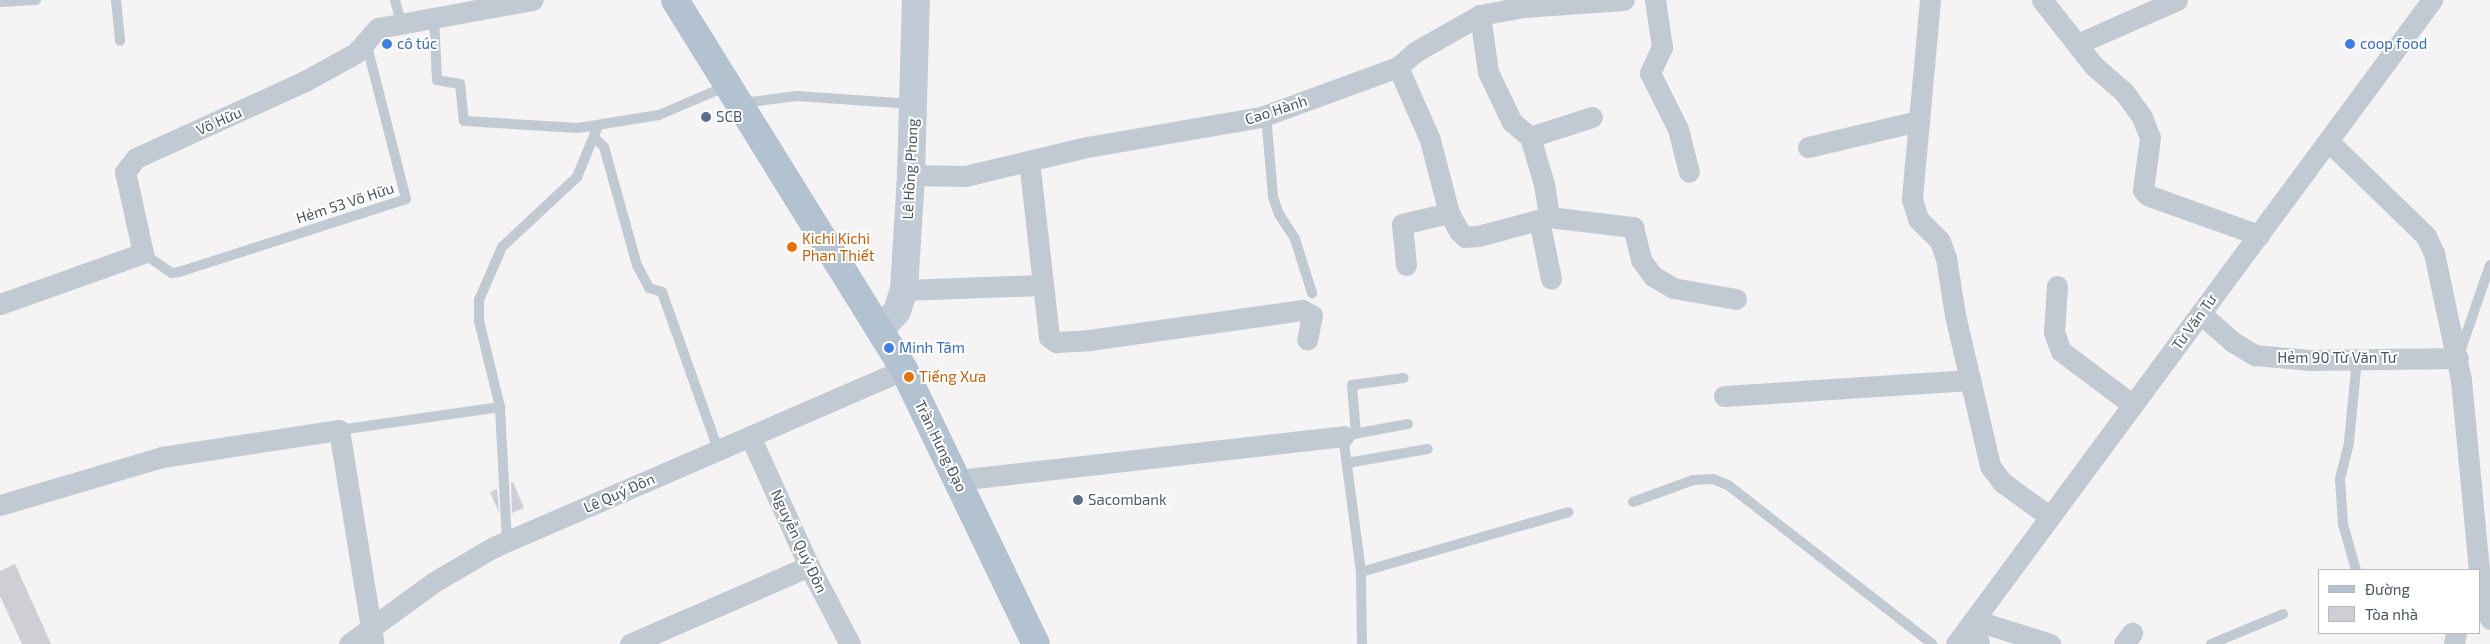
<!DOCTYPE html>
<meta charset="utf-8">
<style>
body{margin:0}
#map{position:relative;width:2490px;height:644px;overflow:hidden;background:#f5f3f3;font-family:"Exo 2",sans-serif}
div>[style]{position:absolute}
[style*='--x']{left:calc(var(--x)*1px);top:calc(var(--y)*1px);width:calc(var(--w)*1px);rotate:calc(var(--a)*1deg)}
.building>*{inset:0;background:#cdcfd5}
.lane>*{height:10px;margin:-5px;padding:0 5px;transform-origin:5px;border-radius:5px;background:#c1cad2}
.street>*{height:21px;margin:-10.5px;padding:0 10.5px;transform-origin:10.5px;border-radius:10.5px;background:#c1cad2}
.secondary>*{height:28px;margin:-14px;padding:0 14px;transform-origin:14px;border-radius:14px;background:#c1cbd6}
.primary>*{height:28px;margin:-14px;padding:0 14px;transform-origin:14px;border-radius:14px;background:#b3c2d1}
.dots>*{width:14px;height:14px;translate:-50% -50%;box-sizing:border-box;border:2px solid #fff;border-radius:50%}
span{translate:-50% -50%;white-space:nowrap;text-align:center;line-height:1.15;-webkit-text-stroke:4px #fff;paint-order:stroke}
.shop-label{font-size:15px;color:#366cbe}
.left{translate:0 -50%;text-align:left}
.street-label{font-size:15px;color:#4a5661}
.service-label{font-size:15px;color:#4e5e75}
.food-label{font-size:15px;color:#c56008}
.legend{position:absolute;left:2318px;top:569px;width:162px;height:65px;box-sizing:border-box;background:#fff;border:1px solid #b7bbc0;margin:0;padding:6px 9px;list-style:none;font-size:15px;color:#4a5661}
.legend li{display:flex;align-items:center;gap:10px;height:25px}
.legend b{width:25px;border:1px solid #b7bbc0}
</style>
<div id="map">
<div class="building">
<div style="clip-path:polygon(513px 482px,524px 508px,512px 513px,511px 483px)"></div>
<div style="clip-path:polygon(497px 489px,499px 513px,490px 492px)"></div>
<div style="clip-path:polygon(15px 564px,51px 644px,22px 644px,0 596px,0 571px)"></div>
</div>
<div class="lane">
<div style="--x:116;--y:0;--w:41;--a:84.4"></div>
<div style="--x:395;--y:0;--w:24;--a:75"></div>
<div style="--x:0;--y:2;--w:36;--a:-3"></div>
<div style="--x:434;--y:16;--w:64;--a:87.3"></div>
<div style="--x:437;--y:80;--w:23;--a:10"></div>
<div style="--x:460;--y:84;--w:37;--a:84"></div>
<div style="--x:464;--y:121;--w:114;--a:3.5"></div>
<div style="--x:578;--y:128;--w:82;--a:-9.1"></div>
<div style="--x:659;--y:115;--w:74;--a:-23.1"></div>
<div style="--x:742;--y:103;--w:55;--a:-7.3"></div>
<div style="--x:797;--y:96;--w:115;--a:4"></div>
<div style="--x:1266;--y:115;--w:82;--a:85.1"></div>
<div style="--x:1273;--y:197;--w:18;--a:71"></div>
<div style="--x:1279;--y:214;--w:30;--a:57"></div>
<div style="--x:1295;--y:239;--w:57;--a:72.5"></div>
<div style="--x:595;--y:138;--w:13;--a:45"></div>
<div style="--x:604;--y:147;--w:123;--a:74.4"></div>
<div style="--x:637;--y:265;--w:26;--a:62"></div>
<div style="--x:649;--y:288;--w:14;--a:17"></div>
<div style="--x:662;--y:292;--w:167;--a:70.4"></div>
<div style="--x:143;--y:253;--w:35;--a:35"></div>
<div style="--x:172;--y:273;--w:7;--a:-8"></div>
<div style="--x:179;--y:272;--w:238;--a:-17.8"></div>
<div style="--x:406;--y:199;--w:162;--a:-104.3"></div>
<div style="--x:2460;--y:352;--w:92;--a:-71"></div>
<div style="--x:339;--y:430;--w:163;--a:-8.1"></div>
<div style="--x:1356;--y:434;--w:49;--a:-94.7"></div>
<div style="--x:1352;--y:385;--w:52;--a:-7.7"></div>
<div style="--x:1347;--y:463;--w:82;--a:-9.8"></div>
<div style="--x:1633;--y:502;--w:64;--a:-20.1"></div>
<div style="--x:1693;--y:480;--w:20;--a:-3"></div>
<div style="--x:1713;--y:479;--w:16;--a:22"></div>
<div style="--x:1728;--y:485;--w:259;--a:37.9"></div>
<div style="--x:507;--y:542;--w:135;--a:-93"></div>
<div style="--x:500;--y:407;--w:89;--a:-103.7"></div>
<div style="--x:479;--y:321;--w:21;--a:-90"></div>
<div style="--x:479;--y:300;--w:58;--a:-66.5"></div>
<div style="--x:502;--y:247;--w:103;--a:-43"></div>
<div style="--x:577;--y:177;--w:55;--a:-67.6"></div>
<div style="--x:2356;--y:570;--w:48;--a:-105.8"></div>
<div style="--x:2343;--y:524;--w:45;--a:-93.8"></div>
<div style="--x:2340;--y:479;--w:38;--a:-76"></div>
<div style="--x:2349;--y:442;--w:83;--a:-84.5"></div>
<div style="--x:1361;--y:572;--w:216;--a:-16.1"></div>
<div style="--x:1362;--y:644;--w:72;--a:-90.8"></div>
<div style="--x:1361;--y:572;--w:137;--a:-97.5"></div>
<div style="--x:1343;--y:436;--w:66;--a:-10.5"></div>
<div style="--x:2211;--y:644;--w:78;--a:-22.6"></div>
</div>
<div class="street">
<div style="--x:1655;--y:0;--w:48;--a:81.5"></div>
<div style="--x:1662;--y:47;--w:29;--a:115"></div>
<div style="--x:1650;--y:73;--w:63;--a:63.4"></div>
<div style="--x:1678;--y:129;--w:44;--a:75.7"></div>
<div style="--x:1930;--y:0;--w:200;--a:95.2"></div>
<div style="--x:1912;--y:199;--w:21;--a:73"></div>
<div style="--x:1918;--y:219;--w:31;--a:45"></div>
<div style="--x:1940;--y:241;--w:18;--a:71"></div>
<div style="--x:1946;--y:258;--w:58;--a:81"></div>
<div style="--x:1955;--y:315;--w:155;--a:76.9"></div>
<div style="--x:1990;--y:466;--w:20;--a:53"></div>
<div style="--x:2002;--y:482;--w:59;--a:36.1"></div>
<div style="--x:2042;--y:0;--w:84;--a:51.8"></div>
<div style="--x:2094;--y:66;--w:40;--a:41"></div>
<div style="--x:2124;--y:92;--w:31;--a:54"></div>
<div style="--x:2142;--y:117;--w:22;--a:69"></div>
<div style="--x:2150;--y:138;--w:52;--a:97.7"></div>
<div style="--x:2143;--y:190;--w:6;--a:51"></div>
<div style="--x:2147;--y:195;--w:119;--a:19.7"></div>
<div style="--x:1480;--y:15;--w:58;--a:82"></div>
<div style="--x:1488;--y:72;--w:55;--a:64.4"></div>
<div style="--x:1512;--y:122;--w:23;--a:40"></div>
<div style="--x:1530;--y:137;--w:49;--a:73.4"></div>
<div style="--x:1544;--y:184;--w:33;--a:81"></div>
<div style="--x:1549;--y:217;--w:85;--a:6.8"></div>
<div style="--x:1633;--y:227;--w:34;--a:76"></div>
<div style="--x:1641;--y:260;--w:20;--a:53"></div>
<div style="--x:1653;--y:276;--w:23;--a:31"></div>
<div style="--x:1673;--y:288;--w:64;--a:9.9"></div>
<div style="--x:2077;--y:44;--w:109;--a:-23.7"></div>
<div style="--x:1398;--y:67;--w:80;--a:66.3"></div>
<div style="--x:1430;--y:140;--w:75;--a:75.4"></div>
<div style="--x:1449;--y:213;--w:21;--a:61"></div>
<div style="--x:1459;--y:231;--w:8;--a:45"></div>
<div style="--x:1465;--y:237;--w:13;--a:-4"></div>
<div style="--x:1478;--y:236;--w:73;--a:-15"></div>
<div style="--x:1530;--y:137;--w:65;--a:-17.9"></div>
<div style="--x:2328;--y:141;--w:136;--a:44.1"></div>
<div style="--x:2426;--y:236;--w:19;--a:65"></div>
<div style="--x:2434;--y:253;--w:130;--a:78"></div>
<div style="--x:2461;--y:380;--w:191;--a:84.6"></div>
<div style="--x:1808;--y:147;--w:113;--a:-13.3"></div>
<div style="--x:1029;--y:161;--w:177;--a:83.5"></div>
<div style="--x:1049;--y:337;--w:9;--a:36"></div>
<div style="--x:1056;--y:342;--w:33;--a:-3"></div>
<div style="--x:1089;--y:340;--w:215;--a:-8"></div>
<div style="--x:1302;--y:310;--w:11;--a:27"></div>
<div style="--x:1312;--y:315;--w:25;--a:101"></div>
<div style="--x:911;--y:175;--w:54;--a:1.1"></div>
<div style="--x:965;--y:176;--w:125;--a:-13.4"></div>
<div style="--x:1087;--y:147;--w:177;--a:-9.8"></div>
<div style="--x:1261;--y:117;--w:146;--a:-20.1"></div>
<div style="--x:1398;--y:67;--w:23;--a:-41"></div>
<div style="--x:1415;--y:52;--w:75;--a:-29.6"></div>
<div style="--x:1480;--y:15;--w:44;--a:-10.5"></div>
<div style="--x:1523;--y:7;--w:101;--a:-4"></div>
<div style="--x:1539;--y:220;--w:60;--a:78.5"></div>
<div style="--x:1406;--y:265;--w:41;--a:-95.6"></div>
<div style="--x:1402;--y:224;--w:48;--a:-13.2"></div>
<div style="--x:2057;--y:286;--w:46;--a:93.7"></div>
<div style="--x:2054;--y:332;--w:20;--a:70"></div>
<div style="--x:2061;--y:351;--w:90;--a:36.9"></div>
<div style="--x:904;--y:290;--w:138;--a:-2.1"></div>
<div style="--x:0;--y:304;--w:152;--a:-19.6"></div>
<div style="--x:143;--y:253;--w:83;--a:-102.5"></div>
<div style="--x:125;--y:172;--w:18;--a:-52"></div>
<div style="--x:136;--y:158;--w:186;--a:-24.5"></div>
<div style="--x:305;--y:81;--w:58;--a:-28.8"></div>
<div style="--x:356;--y:53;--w:33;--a:-49"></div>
<div style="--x:378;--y:28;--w:157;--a:-10.3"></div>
<div style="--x:2201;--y:314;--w:43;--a:41.2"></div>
<div style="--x:2233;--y:342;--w:26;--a:31"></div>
<div style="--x:2255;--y:355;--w:55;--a:5.2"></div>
<div style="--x:2310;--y:360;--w:148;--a:-0.8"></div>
<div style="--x:1724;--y:396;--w:247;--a:-3.7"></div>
<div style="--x:750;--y:436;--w:143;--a:65.6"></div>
<div style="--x:809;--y:566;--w:88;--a:62.3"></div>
<div style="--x:958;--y:480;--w:388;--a:-6.5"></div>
<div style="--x:0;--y:505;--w:169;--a:-16.5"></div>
<div style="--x:162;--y:457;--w:179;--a:-8.7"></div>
<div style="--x:339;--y:430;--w:214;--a:80.8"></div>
<div style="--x:2479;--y:571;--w:49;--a:77.1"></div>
<div style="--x:349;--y:644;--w:105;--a:-36.1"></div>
<div style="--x:434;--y:582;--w:69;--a:-30.3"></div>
<div style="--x:494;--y:547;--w:447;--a:-23.4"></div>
<div style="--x:630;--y:644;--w:195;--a:-23.5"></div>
<div style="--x:1956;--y:644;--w:801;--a:-53.53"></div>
<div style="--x:1979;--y:644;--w:25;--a:-102"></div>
<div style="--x:1974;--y:620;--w:80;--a:17.5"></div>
<div style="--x:2124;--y:644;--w:14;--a:-54"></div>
<div style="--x:2454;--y:644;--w:11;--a:-80"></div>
</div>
<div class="secondary">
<div style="--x:880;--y:330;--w:25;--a:-48"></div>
<div style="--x:897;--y:311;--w:22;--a:-72"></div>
<div style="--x:904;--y:290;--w:115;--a:-86.5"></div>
<div style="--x:911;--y:175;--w:175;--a:-88.4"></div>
</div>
<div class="primary">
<div style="--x:675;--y:0;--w:435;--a:58.2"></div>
<div style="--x:904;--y:370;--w:304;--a:64.3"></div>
</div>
<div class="dots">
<div style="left:387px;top:44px;background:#3f7fe0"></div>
<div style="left:2350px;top:44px;background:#3f7fe0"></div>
<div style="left:706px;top:117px;background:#5c6f8a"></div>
<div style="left:792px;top:247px;background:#e8710a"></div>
<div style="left:889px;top:348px;background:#3f7fe0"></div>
<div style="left:909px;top:377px;background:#e8710a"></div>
<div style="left:1078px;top:500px;background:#5c6f8a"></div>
</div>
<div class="shop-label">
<span class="left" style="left:397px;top:44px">cô túc</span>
<span class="left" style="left:2360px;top:44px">coop food</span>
<span class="left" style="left:899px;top:348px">Minh Tâm</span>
</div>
<div class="street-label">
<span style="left:1276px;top:110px;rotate:-18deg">Cao Hành</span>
<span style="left:219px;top:121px;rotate:-24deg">Võ Hữu</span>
<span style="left:910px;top:169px;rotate:-87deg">Lê Hồng Phong</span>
<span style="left:345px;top:203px;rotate:-18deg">Hẻm 53 Võ Hữu</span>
<span style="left:2194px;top:322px;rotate:-54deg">Từ Văn Tư</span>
<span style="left:2337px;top:358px">Hẻm 90 Từ Văn Tư</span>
<span style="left:941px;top:446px;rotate:64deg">Trần Hưng Đạo</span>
<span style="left:619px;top:493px;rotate:-24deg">Lê Quý Đôn</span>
<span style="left:799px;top:541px;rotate:65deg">Nguyễn Quý Đôn</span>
</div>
<div class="service-label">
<span class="left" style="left:716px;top:117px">SCB</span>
<span class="left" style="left:1088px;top:500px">Sacombank</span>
</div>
<div class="food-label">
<span class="left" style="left:802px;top:247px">Kichi Kichi<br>Phan Thiết</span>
<span class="left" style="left:919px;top:377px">Tiếng Xưa</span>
</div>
<ul class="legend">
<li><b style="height:6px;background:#b3c2d1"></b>Đường</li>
<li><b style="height:14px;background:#cdcfd5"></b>Tòa nhà</li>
</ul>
</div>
